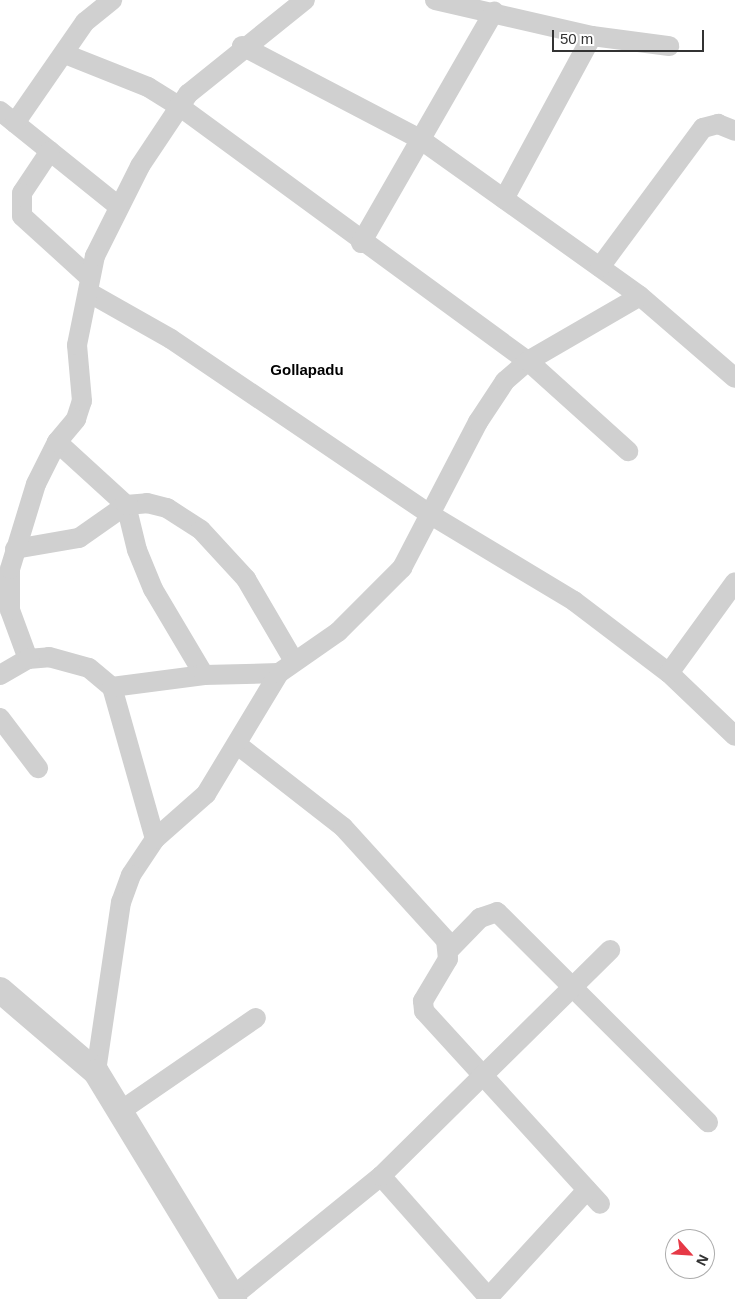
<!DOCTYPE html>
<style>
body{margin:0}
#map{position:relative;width:735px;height:1299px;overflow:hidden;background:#fff;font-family:Arial,sans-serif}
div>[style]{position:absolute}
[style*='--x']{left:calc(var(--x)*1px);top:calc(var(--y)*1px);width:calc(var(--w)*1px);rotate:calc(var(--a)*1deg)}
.minor>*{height:20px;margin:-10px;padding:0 10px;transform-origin:10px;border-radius:10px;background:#d0d0d0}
.tertiary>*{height:26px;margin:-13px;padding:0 13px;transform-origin:13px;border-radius:13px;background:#d0d0d0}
span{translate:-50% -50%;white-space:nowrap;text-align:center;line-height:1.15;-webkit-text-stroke:5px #fff;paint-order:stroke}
.quarter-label{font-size:15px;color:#000;font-weight:700}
.north{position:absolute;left:665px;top:1229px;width:50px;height:50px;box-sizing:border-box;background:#fff;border:1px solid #adadad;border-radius:50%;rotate:116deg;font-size:14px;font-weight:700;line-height:20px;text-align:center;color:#333}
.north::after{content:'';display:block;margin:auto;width:18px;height:22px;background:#e63946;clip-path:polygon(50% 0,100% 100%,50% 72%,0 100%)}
.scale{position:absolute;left:552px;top:30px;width:152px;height:22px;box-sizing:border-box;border:2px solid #333;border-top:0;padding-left:6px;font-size:15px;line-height:18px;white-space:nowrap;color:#333;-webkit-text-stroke:4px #fff;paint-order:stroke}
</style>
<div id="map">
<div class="minor">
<div style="--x:435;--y:0;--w:161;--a:12.9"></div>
<div style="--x:592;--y:36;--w:78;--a:7.4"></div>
<div style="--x:242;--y:46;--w:201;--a:27.6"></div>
<div style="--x:420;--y:139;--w:270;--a:35.5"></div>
<div style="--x:640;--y:296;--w:125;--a:40.8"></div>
<div style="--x:65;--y:54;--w:89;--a:21.7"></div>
<div style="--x:148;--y:87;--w:36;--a:32"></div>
<div style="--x:179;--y:106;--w:432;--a:36.2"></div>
<div style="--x:528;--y:361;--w:135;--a:42"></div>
<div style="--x:0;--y:111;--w:151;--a:38.8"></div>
<div style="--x:15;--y:123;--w:123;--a:-55.3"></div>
<div style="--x:85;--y:22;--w:35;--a:-39"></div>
<div style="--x:50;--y:151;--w:50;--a:123.7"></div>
<div style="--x:22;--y:193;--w:23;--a:90"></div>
<div style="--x:22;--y:216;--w:91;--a:42.3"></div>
<div style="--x:504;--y:199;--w:185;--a:-61.6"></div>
<div style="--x:361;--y:243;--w:267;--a:-60.1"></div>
<div style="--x:600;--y:267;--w:173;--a:-53.5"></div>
<div style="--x:703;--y:128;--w:16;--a:-15"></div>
<div style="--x:718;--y:124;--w:18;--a:22"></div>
<div style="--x:88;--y:292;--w:95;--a:29.5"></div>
<div style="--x:171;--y:339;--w:314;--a:34.1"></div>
<div style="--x:431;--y:515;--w:167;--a:31"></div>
<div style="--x:574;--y:601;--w:119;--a:37.2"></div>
<div style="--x:669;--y:673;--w:91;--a:43.7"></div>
<div style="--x:57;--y:442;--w:93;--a:42.4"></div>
<div style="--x:126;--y:505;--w:46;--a:76.3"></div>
<div style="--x:137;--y:550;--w:42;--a:67.7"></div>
<div style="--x:153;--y:589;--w:100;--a:59.3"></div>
<div style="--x:15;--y:549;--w:65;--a:-9.8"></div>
<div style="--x:79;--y:538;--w:57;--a:-35.1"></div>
<div style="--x:126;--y:505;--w:21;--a:-5"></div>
<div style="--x:147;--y:503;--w:21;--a:14"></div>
<div style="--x:167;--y:508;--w:40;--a:32.9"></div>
<div style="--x:201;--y:530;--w:67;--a:47.4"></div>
<div style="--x:246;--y:579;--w:95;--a:59.7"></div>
<div style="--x:28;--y:659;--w:52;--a:-110.2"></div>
<div style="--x:10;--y:610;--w:41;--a:-90"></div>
<div style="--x:10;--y:569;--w:89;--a:-73"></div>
<div style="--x:36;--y:484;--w:47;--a:-63.4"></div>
<div style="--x:57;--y:442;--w:30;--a:-50"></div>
<div style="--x:76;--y:419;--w:19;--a:-72"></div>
<div style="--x:82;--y:401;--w:56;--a:-95.1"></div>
<div style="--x:77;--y:345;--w:91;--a:-78.6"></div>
<div style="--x:95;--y:256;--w:101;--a:-63.4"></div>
<div style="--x:140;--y:166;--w:87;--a:-56.3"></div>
<div style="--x:188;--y:94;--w:150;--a:-38.8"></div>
<div style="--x:669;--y:673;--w:112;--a:-54"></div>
<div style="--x:0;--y:675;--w:32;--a:-30"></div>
<div style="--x:28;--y:659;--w:21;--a:-5"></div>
<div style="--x:49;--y:657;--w:41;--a:15.4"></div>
<div style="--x:89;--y:668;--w:30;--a:40"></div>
<div style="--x:112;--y:687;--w:158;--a:74.2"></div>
<div style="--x:155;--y:839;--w:43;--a:123.7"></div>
<div style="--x:131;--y:875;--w:29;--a:110"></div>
<div style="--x:121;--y:902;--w:172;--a:98.4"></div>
<div style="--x:112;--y:687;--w:93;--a:-7.4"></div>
<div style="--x:204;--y:675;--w:75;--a:-1.5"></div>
<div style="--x:0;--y:718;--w:63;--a:52.8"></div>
<div style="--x:239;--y:746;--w:132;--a:37.9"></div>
<div style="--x:343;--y:827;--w:153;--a:47.7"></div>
<div style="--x:446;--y:940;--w:19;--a:84"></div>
<div style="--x:448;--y:959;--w:49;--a:120.8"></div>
<div style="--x:423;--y:1001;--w:10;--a:84"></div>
<div style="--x:424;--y:1011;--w:261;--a:47.6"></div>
<div style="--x:155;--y:839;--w:68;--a:-41.4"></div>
<div style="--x:206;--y:794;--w:141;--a:-58.9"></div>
<div style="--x:279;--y:673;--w:72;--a:-34.8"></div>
<div style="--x:338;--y:632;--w:91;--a:-45"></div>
<div style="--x:402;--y:568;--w:165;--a:-62.5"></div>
<div style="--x:478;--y:422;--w:49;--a:-56.6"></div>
<div style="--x:505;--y:381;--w:30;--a:-41"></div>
<div style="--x:528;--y:361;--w:129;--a:-30.1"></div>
<div style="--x:449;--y:950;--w:45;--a:-45.9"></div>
<div style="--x:480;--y:918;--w:18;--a:-19"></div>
<div style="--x:497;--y:912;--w:298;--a:44.9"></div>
<div style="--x:119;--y:1112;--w:166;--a:-34.5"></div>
<div style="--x:381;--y:1176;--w:162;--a:48.5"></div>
<div style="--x:232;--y:1297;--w:192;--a:-39.1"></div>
<div style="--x:381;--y:1176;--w:322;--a:-44.6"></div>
<div style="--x:487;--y:1299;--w:148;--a:-47.5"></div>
</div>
<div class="tertiary">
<div style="--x:0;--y:990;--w:126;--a:40.5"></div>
<div style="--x:96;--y:1072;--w:266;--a:58.7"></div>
</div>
<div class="quarter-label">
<span style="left:307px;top:370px">Gollapadu</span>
</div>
<div class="north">N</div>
<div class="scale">50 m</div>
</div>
